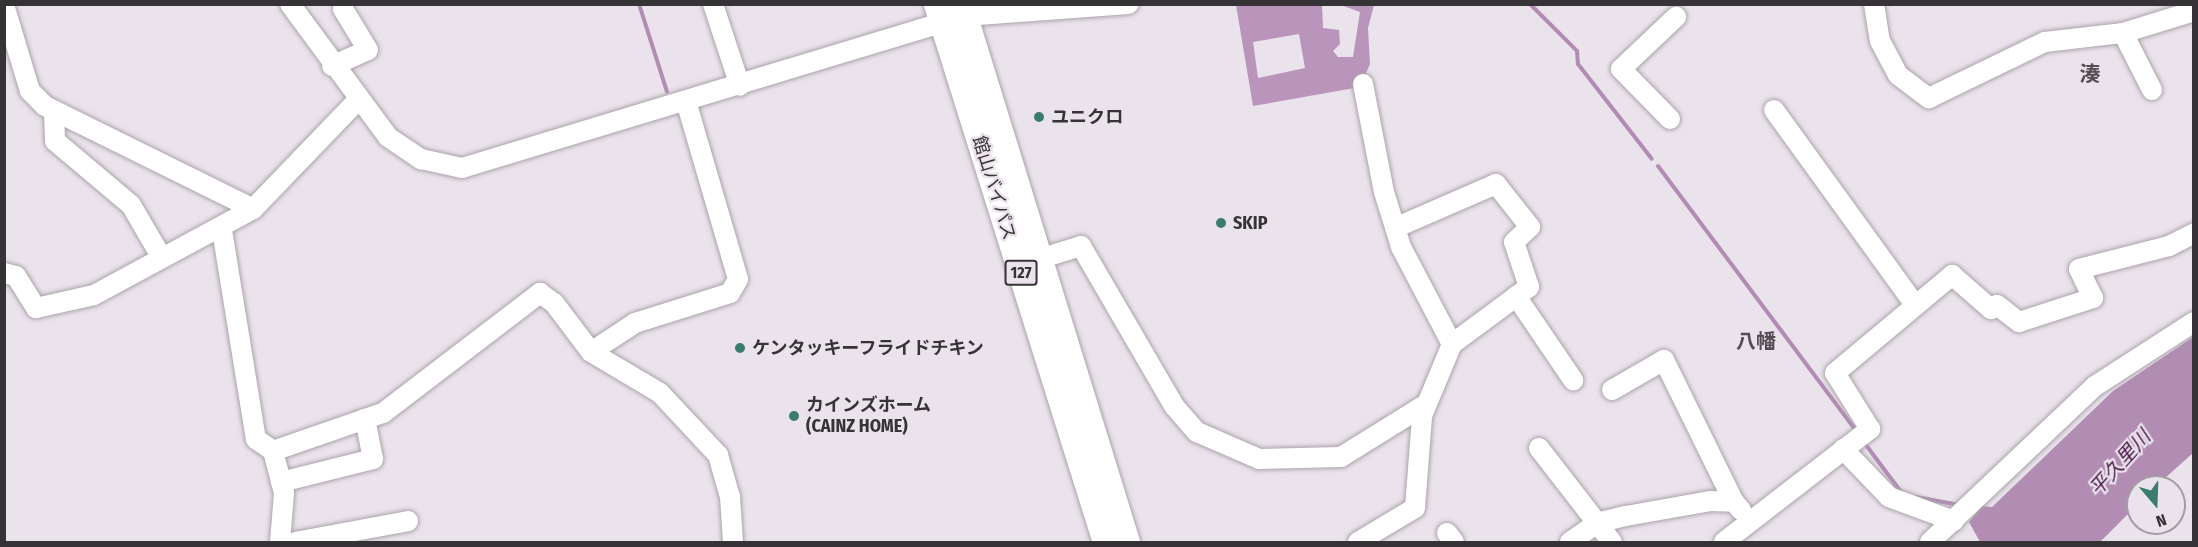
<!DOCTYPE html>
<meta charset="utf-8">
<style>
body{margin:0}
#map{position:relative;width:2198px;height:547px;overflow:hidden;background:#ebe3ec;font-family:"Fira Sans Condensed","Noto Sans JP",sans-serif}
div>[style]{position:absolute}
[style*='--x']{left:calc(var(--x)*1px);top:calc(var(--y)*1px);width:calc(var(--w)*1px);rotate:calc(var(--a)*1deg)}
.forest>*{inset:0;background:#b994bb}
.water>*{inset:0;background:#b18cb3}
.stream>*{height:4px;margin:-2px;padding:0 2px;transform-origin:2px;border-radius:2px;background:#b18cb3}
.roads{filter:drop-shadow(0 0 2px #aba3ab) drop-shadow(0 0 2px #aba3ab)}
.minor>*{height:20px;margin:-10px;padding:0 10px;transform-origin:10px;border-radius:10px;background:#fff}
.highway>*{height:27px;margin:-13.5px;padding:0 13.5px;transform-origin:13.5px;border-radius:13.5px;background:#fff}
.dots>*{width:16px;height:16px;translate:-50% -50%;box-sizing:border-box;border:3px solid #ebe3ec;border-radius:50%}
span{translate:-50% -50%;white-space:nowrap;text-align:center;line-height:1.15;-webkit-text-stroke:4.5px #ebe3ec;paint-order:stroke}
.shield-label span{padding:2px 4px;background:#ebe3ec;border:2px solid;border-radius:4px;-webkit-text-stroke-width:0}
.shield-label{font-size:16px;color:#363336;font-weight:700}
.poi-label{font-size:18px;color:#363336;font-weight:700}
.left{translate:0 -50%;text-align:left}
.street-label{font-size:18px;color:#363336}
.neighbourhood-label{font-size:20px;color:#544d54;font-weight:700}
.water-label{font-size:20px;color:#461749;font-style:italic}
.quarter-label{font-size:21px;color:#544d54;font-weight:700}
.frame{position:absolute;inset:0;border:6px solid #363336;pointer-events:none}
.north{position:absolute;left:2126px;top:475px;width:60px;height:60px;box-sizing:border-box;background:#ebe3ec;border:2px solid #a39da3;border-radius:50%;rotate:161deg;font-size:16px;font-weight:700;line-height:24px;text-align:center;color:#363336}
.north::after{content:'';display:block;margin:auto;width:21px;height:27px;background:#3b7c6c;clip-path:polygon(50% 0,100% 100%,50% 72%,0 100%)}
</style>
<div id="map">
<div class="forest">
<div style="clip-path:polygon(evenodd,1236px 5px,1322px 5px,1323px 28px,1339px 30px,1340px 44px,1333px 51px,1338px 57px,1353px 57px,1360px 12px,1341px 5px,1374px 5px,1368px 28px,1370px 64px,1360px 87px,1253px 106px,1236px 5px,1299px 34px,1305px 68px,1258px 78px,1253px 42px,1299px 34px)"></div>
</div>
<div class="water">
<div style="clip-path:polygon(2193px 337px,2193px 453px,2155px 487px,2138px 487px,2138px 504px,2100px 542px,1980px 542px,1969px 522px,1982px 506px,1992px 507px,2113px 391px)"></div>
</div>
<div class="stream">
<div style="--x:639;--y:4;--w:92;--a:72.3"></div>
<div style="--x:1530;--y:4;--w:66;--a:45"></div>
<div style="--x:1577;--y:51;--w:13;--a:86"></div>
<div style="--x:1578;--y:64;--w:120;--a:52.1"></div>
<div style="--x:1658;--y:166;--w:332;--a:53.2"></div>
<div style="--x:1863;--y:441;--w:64;--a:53.3"></div>
<div style="--x:1916;--y:497;--w:44;--a:10.5"></div>
</div>
<div class="roads">
<div class="minor">
<div style="--x:290;--y:4;--w:165;--a:53.6"></div>
<div style="--x:388;--y:137;--w:40;--a:34"></div>
<div style="--x:421;--y:159;--w:42;--a:12.4"></div>
<div style="--x:462;--y:168;--w:525;--a:-16.85"></div>
<div style="--x:964;--y:16;--w:165;--a:-4.2"></div>
<div style="--x:713;--y:4;--w:86;--a:71.8"></div>
<div style="--x:1874;--y:4;--w:37;--a:81"></div>
<div style="--x:1880;--y:41;--w:38;--a:62"></div>
<div style="--x:1898;--y:75;--w:39;--a:37"></div>
<div style="--x:1929;--y:98;--w:129;--a:-25.8"></div>
<div style="--x:2045;--y:42;--w:79;--a:-6.6"></div>
<div style="--x:2123;--y:33;--w:74;--a:-17.2"></div>
<div style="--x:4;--y:5;--w:90;--a:73.2"></div>
<div style="--x:30;--y:91;--w:21;--a:45"></div>
<div style="--x:45;--y:106;--w:232;--a:26.3"></div>
<div style="--x:2123;--y:33;--w:64;--a:63"></div>
<div style="--x:332;--y:66;--w:39;--a:-24"></div>
<div style="--x:368;--y:50;--w:48;--a:-121.4"></div>
<div style="--x:1363;--y:84;--w:110;--a:79"></div>
<div style="--x:1384;--y:192;--w:58;--a:72.8"></div>
<div style="--x:1401;--y:247;--w:110;--a:62.3"></div>
<div style="--x:1774;--y:110;--w:241;--a:54.1"></div>
<div style="--x:54;--y:111;--w:30;--a:88"></div>
<div style="--x:55;--y:141;--w:99;--a:40.1"></div>
<div style="--x:131;--y:205;--w:61;--a:59.7"></div>
<div style="--x:1670;--y:119;--w:70;--a:-134.4"></div>
<div style="--x:1621;--y:69;--w:76;--a:-43.4"></div>
<div style="--x:222;--y:230;--w:212;--a:80.8"></div>
<div style="--x:256;--y:439;--w:21;--a:35"></div>
<div style="--x:273;--y:451;--w:43;--a:75.3"></div>
<div style="--x:284;--y:493;--w:49;--a:94.7"></div>
<div style="--x:1039;--y:259;--w:44;--a:-17.2"></div>
<div style="--x:1081;--y:246;--w:185;--a:59.8"></div>
<div style="--x:1174;--y:406;--w:35;--a:49"></div>
<div style="--x:1197;--y:432;--w:68;--a:23.5"></div>
<div style="--x:1259;--y:459;--w:82;--a:-1.4"></div>
<div style="--x:1341;--y:457;--w:99;--a:-31.8"></div>
<div style="--x:4;--y:273;--w:12;--a:14"></div>
<div style="--x:16;--y:276;--w:38;--a:58"></div>
<div style="--x:36;--y:308;--w:59;--a:-12.6"></div>
<div style="--x:94;--y:295;--w:181;--a:-28.4"></div>
<div style="--x:253;--y:209;--w:150;--a:-46.1"></div>
<div style="--x:1516;--y:296;--w:102;--a:55.8"></div>
<div style="--x:591;--y:352;--w:53;--a:-33.4"></div>
<div style="--x:635;--y:323;--w:100;--a:-17.5"></div>
<div style="--x:730;--y:293;--w:16;--a:-60"></div>
<div style="--x:738;--y:279;--w:185;--a:-106.3"></div>
<div style="--x:1612;--y:390;--w:60;--a:-30"></div>
<div style="--x:1664;--y:360;--w:158;--a:63.8"></div>
<div style="--x:1539;--y:448;--w:119;--a:52.2"></div>
<div style="--x:1843;--y:449;--w:66;--a:46.2"></div>
<div style="--x:1889;--y:497;--w:69;--a:20.3"></div>
<div style="--x:273;--y:451;--w:116;--a:-19.1"></div>
<div style="--x:383;--y:413;--w:198;--a:-37.4"></div>
<div style="--x:540;--y:293;--w:17;--a:36"></div>
<div style="--x:554;--y:303;--w:61;--a:52.9"></div>
<div style="--x:591;--y:352;--w:80;--a:30.7"></div>
<div style="--x:660;--y:393;--w:85;--a:46.9"></div>
<div style="--x:718;--y:455;--w:44;--a:74.1"></div>
<div style="--x:730;--y:497;--w:45;--a:86.2"></div>
<div style="--x:281;--y:482;--w:95;--a:-14"></div>
<div style="--x:373;--y:459;--w:41;--a:-101.3"></div>
<div style="--x:1447;--y:533;--w:11;--a:52"></div>
<div style="--x:295;--y:542;--w:115;--a:-10.5"></div>
<div style="--x:1358;--y:542;--w:66;--a:-30.8"></div>
<div style="--x:1415;--y:508;--w:92;--a:-85.6"></div>
<div style="--x:1422;--y:416;--w:78;--a:-67.4"></div>
<div style="--x:1452;--y:344;--w:96;--a:-36.5"></div>
<div style="--x:1529;--y:287;--w:47;--a:-108.4"></div>
<div style="--x:1514;--y:242;--w:22;--a:-43"></div>
<div style="--x:1530;--y:227;--w:55;--a:-128.3"></div>
<div style="--x:1496;--y:184;--w:110;--a:156.5"></div>
<div style="--x:1570;--y:542;--w:33;--a:-35"></div>
<div style="--x:1597;--y:523;--w:30;--a:-14"></div>
<div style="--x:1626;--y:516;--w:85;--a:-10.1"></div>
<div style="--x:1710;--y:501;--w:24;--a:2"></div>
<div style="--x:1734;--y:502;--w:11;--a:49"></div>
<div style="--x:1724;--y:542;--w:185;--a:-37.7"></div>
<div style="--x:1870;--y:429;--w:66;--a:-122"></div>
<div style="--x:1835;--y:373;--w:153;--a:-39.9"></div>
<div style="--x:1952;--y:275;--w:52;--a:41.1"></div>
<div style="--x:1991;--y:309;--w:7;--a:-34"></div>
<div style="--x:1997;--y:305;--w:28;--a:38"></div>
<div style="--x:2019;--y:322;--w:78;--a:-18"></div>
<div style="--x:2093;--y:298;--w:32;--a:-116"></div>
<div style="--x:2079;--y:269;--w:93;--a:-14.3"></div>
<div style="--x:2169;--y:246;--w:28;--a:-27"></div>
<div style="--x:1930;--y:542;--w:227;--a:-43.4"></div>
<div style="--x:2095;--y:386;--w:118;--a:-32.9"></div>
</div>
<div class="highway">
<div style="--x:937;--y:4;--w:564;--a:72.56"></div>
<div style="--x:960;--y:4;--w:563;--a:72.85"></div>
</div>
</div>
<div class="dots">
<div style="left:1039px;top:117px;background:#3b7c6c"></div>
<div style="left:1221px;top:223px;background:#3b7c6c"></div>
<div style="left:740px;top:348px;background:#3b7c6c"></div>
<div style="left:794px;top:416px;background:#3b7c6c"></div>
</div>
<div class="shield-label">
<span style="left:1021px;top:273px">127</span>
</div>
<div class="poi-label">
<span class="left" style="left:1051px;top:117px">ユニクロ</span>
<span class="left" style="left:1233px;top:223px">SKIP</span>
<span class="left" style="left:752px;top:348px">ケンタッキーフライドチキン</span>
<span class="left" style="left:806px;top:416px">カインズホーム<br>(CAINZ HOME)</span>
</div>
<div class="street-label">
<span style="left:994px;top:188px;rotate:73deg">館山バイパス</span>
</div>
<div class="neighbourhood-label">
<span style="left:1756px;top:341px">八幡</span>
</div>
<div class="water-label">
<span style="left:2120px;top:463px;rotate:-48deg">平久里川</span>
</div>
<div class="quarter-label">
<span style="left:2090px;top:74px">湊</span>
</div>
<div class="frame"></div>
<div class="north">N</div>
</div>
